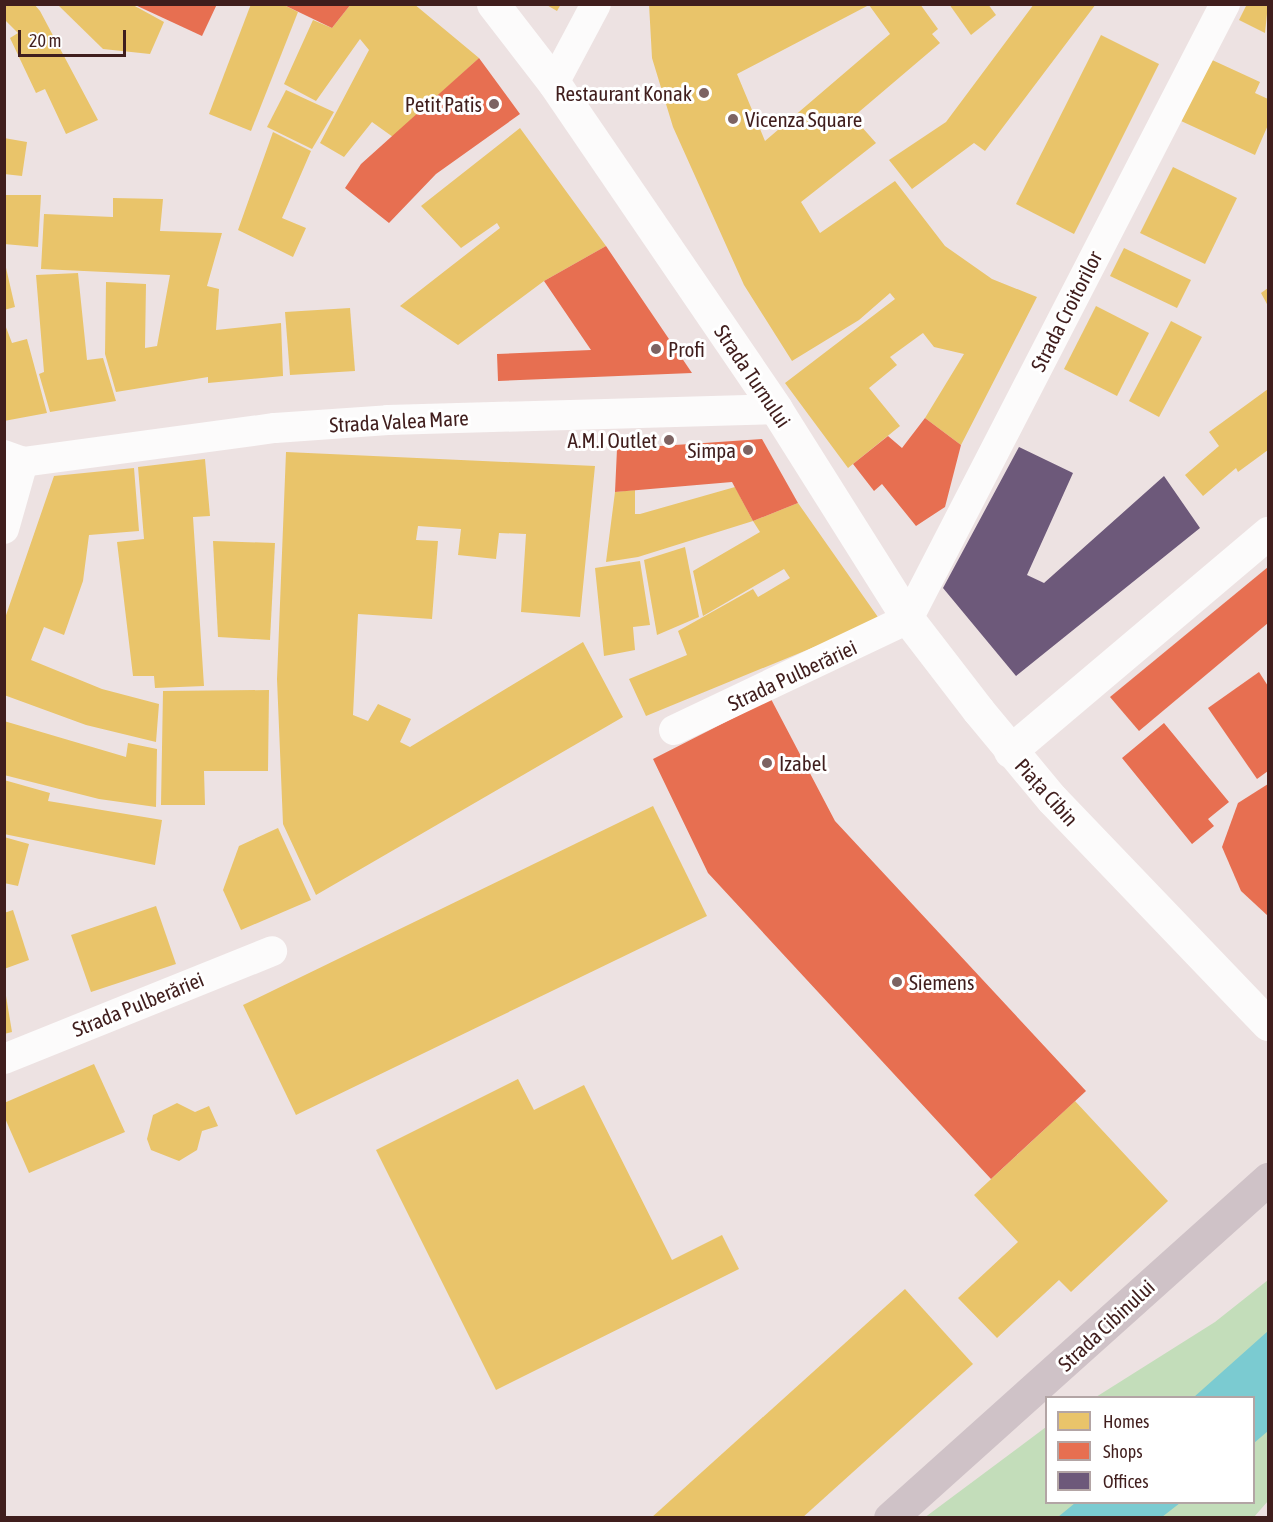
<!DOCTYPE html>
<meta charset="utf-8">
<style>
body{margin:0}
#map{position:relative;width:1273px;height:1522px;overflow:hidden;background:#ede2e2;font-family:"Asap Condensed",sans-serif}
div>[style]{position:absolute}
[style*='--x']{left:calc(var(--x)*1px);top:calc(var(--y)*1px);width:calc(var(--w)*1px);rotate:calc(var(--a)*1deg)}
.green>*{inset:0;background:#c3ddba}
.water>*{inset:0;background:#7bcbd1}
.homes>*{inset:0;background:#e9c46a}
.shops>*{inset:0;background:#e76f51}
.offices>*{inset:0;background:#6d597a}
.street>*{height:30px;margin:-15px;padding:0 15px;transform-origin:15px;border-radius:15px;background:#fcfbfb}
.secondary>*{height:33px;margin:-16.5px;padding:0 16.5px;transform-origin:16.5px;border-radius:16.5px;background:#fcfbfb}
.primary>*{height:33px;margin:-16.5px;padding:0 16.5px;transform-origin:16.5px;border-radius:16.5px;background:#cfc2c7}
.dots>*{width:16px;height:16px;translate:-50% -50%;box-sizing:border-box;border:3px solid #fff;border-radius:50%}
span{translate:-50% -50%;white-space:nowrap;text-align:center;line-height:1.15;-webkit-text-stroke:6px #fff;paint-order:stroke}
.poi-label{font-size:21px;color:#401e1d}
.right{translate:-100% -50%;text-align:right}
.left{translate:0 -50%;text-align:left}
.street-label{font-size:21px;color:#401e1d}
.frame{position:absolute;inset:0;border:6px solid #401e1d;pointer-events:none}
.legend{position:absolute;left:1045px;top:1396px;width:210px;height:108px;box-sizing:border-box;background:#fff;border:2px solid #b3a5a5;margin:0;padding:8px 10px;list-style:none;font-size:18px;color:#401e1d}
.legend li{display:flex;align-items:center;gap:12px;height:30px}
.legend b{width:30px;border:2px solid #b3a5a5}
.scale{position:absolute;left:18px;top:30px;width:108px;height:27px;box-sizing:border-box;border:3px solid #401e1d;border-top:0;padding-left:8px;font-size:18px;line-height:21px;white-space:nowrap;color:#401e1d;-webkit-text-stroke:4px #fff;paint-order:stroke}
</style>
<div id="map">
<div class="green">
<div style="clip-path:polygon(1268px 1280px,1268px 1501px,1254px 1517px,924px 1518px,1046px 1427px,1046px 1502px,1254px 1502px,1254px 1398px,1096px 1397px,1215px 1322px)"></div>
</div>
<div class="water">
<div style="clip-path:polygon(1268px 1331px,1268px 1431px,1254px 1443px,1254px 1398px,1194px 1397px)"></div>
<div style="clip-path:polygon(1075px 1503px,1075px 1502px,1180px 1503px,1162px 1517px,1058px 1517px)"></div>
</div>
<div class="homes">
<div style="clip-path:polygon(4px 4px,34px 4px,40px 11px,98px 120px,66px 134px,45px 89px,36px 93px,10px 38px,18px 33px,4px 19px)"></div>
<div style="clip-path:polygon(251px 4px,282px 4px,298px 12px,251px 131px,209px 114px)"></div>
<div style="clip-path:polygon(351px 4px,414px 4px,479px 58px,393px 137px,372px 122px,344px 157px,320px 143px,369px 50px,360px 39px,316px 101px,284px 84px,313px 20px,332px 28px)"></div>
<div style="clip-path:polygon(545px 4px,561px 4px,557px 11px)"></div>
<div style="clip-path:polygon(evenodd,649px 4px,920px 4px,938px 29px,932px 34px,940px 43px,853px 117px,876px 143px,801px 202px,820px 233px,895px 181px,945px 246px,992px 279px,1037px 297px,961px 445px,925px 418px,964px 354px,934px 347px,923px 333px,890px 357px,897px 365px,869px 388px,900px 426px,848px 468px,785px 383px,895px 299px,890px 293px,859px 320px,792px 361px,744px 285px,673px 127px,652px 58px,649px 4px,869px 5px,890px 34px,765px 141px,737px 74px,869px 5px)"></div>
<div style="clip-path:polygon(949px 4px,988px 4px,996px 15px,971px 35px)"></div>
<div style="clip-path:polygon(1034px 4px,1096px 4px,985px 151px,974px 143px,912px 189px,889px 160px,946px 122px)"></div>
<div style="clip-path:polygon(1247px 4px,1268px 4px,1265px 33px,1239px 20px)"></div>
<div style="clip-path:polygon(58px 5px,133px 5px,164px 22px,150px 54px,103px 49px)"></div>
<div style="clip-path:polygon(1101px 35px,1159px 64px,1074px 234px,1016px 204px)"></div>
<div style="clip-path:polygon(1210px 59px,1260px 82px,1255px 93px,1268px 99px,1268px 125px,1255px 155px,1181px 121px)"></div>
<div style="clip-path:polygon(286px 90px,334px 112px,312px 149px,267px 127px)"></div>
<div style="clip-path:polygon(520px 128px,606px 246px,544px 281px,458px 345px,400px 306px,500px 228px,497px 223px,461px 248px,421px 206px)"></div>
<div style="clip-path:polygon(273px 132px,311px 151px,282px 218px,306px 228px,293px 257px,238px 230px)"></div>
<div style="clip-path:polygon(4px 138px,27px 142px,22px 176px,4px 174px)"></div>
<div style="clip-path:polygon(1173px 167px,1237px 198px,1205px 264px,1140px 233px)"></div>
<div style="clip-path:polygon(4px 195px,41px 195px,38px 247px,4px 244px)"></div>
<div style="clip-path:polygon(113px 198px,163px 199px,160px 231px,222px 233px,207px 286px,219px 289px,216px 330px,281px 323px,283px 376px,208px 383px,208px 377px,116px 392px,105px 354px,106px 282px,146px 284px,145px 348px,157px 346px,170px 275px,41px 269px,44px 214px,113px 217px)"></div>
<div style="clip-path:polygon(1124px 248px,1191px 280px,1177px 308px,1110px 276px)"></div>
<div style="clip-path:polygon(4px 259px,15px 307px,4px 310px)"></div>
<div style="clip-path:polygon(78px 273px,87px 360px,103px 358px,116px 401px,50px 412px,39px 374px,44px 372px,36px 275px)"></div>
<div style="clip-path:polygon(1268px 288px,1268px 306px,1261px 293px)"></div>
<div style="clip-path:polygon(1096px 306px,1149px 333px,1117px 396px,1064px 369px)"></div>
<div style="clip-path:polygon(350px 308px,355px 371px,290px 375px,285px 312px)"></div>
<div style="clip-path:polygon(1171px 321px,1202px 337px,1159px 417px,1129px 401px)"></div>
<div style="clip-path:polygon(4px 322px,12px 343px,27px 339px,47px 413px,4px 421px)"></div>
<div style="clip-path:polygon(1268px 389px,1268px 450px,1238px 472px,1236px 468px,1203px 496px,1185px 475px,1219px 446px,1209px 432px)"></div>
<div style="clip-path:polygon(286px 452px,595px 466px,580px 617px,521px 612px,526px 534px,499px 533px,496px 559px,458px 555px,461px 529px,418px 526px,416px 540px,438px 541px,432px 619px,358px 614px,353px 715px,368px 721px,378px 704px,411px 719px,400px 742px,410px 747px,583px 642px,623px 717px,316px 895px,283px 824px,277px 679px)"></div>
<div style="clip-path:polygon(205px 459px,210px 516px,193px 517px,204px 686px,155px 688px,154px 676px,133px 676px,117px 542px,144px 539px,138px 467px)"></div>
<div style="clip-path:polygon(134px 468px,139px 531px,89px 535px,83px 581px,64px 635px,44px 627px,31px 660px,102px 689px,159px 704px,156px 742px,86px 725px,4px 695px,4px 621px,54px 476px)"></div>
<div style="clip-path:polygon(735px 487px,753px 521px,638px 557px,606px 562px,615px 492px,635px 490px,635px 514px,640px 514px)"></div>
<div style="clip-path:polygon(798px 503px,880px 620px,646px 716px,629px 679px,687px 655px,678px 631px,753px 589px,758px 597px,790px 578px,784px 569px,703px 616px,693px 571px,760px 532px,753px 521px)"></div>
<div style="clip-path:polygon(213px 541px,275px 543px,270px 640px,218px 637px)"></div>
<div style="clip-path:polygon(685px 547px,699px 617px,657px 635px,644px 560px)"></div>
<div style="clip-path:polygon(640px 561px,650px 625px,633px 627px,635px 650px,604px 656px,595px 568px)"></div>
<div style="clip-path:polygon(269px 690px,268px 771px,204px 771px,205px 805px,161px 805px,163px 691px)"></div>
<div style="clip-path:polygon(4px 721px,126px 757px,128px 743px,157px 749px,156px 807px,99px 799px,4px 775px)"></div>
<div style="clip-path:polygon(4px 780px,50px 793px,48px 801px,162px 820px,155px 865px,4px 834px)"></div>
<div style="clip-path:polygon(653px 806px,707px 916px,296px 1115px,243px 1005px)"></div>
<div style="clip-path:polygon(278px 828px,311px 900px,241px 930px,223px 890px,239px 846px)"></div>
<div style="clip-path:polygon(4px 837px,29px 844px,18px 886px,4px 883px)"></div>
<div style="clip-path:polygon(156px 906px,176px 964px,91px 992px,71px 935px)"></div>
<div style="clip-path:polygon(13px 910px,29px 960px,4px 969px,4px 913px)"></div>
<div style="clip-path:polygon(6px 996px,12px 1032px,4px 1034px,4px 997px)"></div>
<div style="clip-path:polygon(94px 1064px,125px 1132px,29px 1173px,4px 1116px,4px 1103px)"></div>
<div style="clip-path:polygon(518px 1079px,534px 1110px,584px 1085px,672px 1260px,722px 1235px,739px 1269px,496px 1390px,376px 1150px)"></div>
<div style="clip-path:polygon(1075px 1101px,1168px 1201px,1071px 1292px,1059px 1280px,997px 1338px,958px 1298px,1018px 1242px,974px 1195px)"></div>
<div style="clip-path:polygon(177px 1103px,195px 1112px,209px 1106px,218px 1126px,202px 1131px,197px 1150px,179px 1161px,151px 1150px,147px 1139px,153px 1115px)"></div>
<div style="clip-path:polygon(905px 1289px,973px 1364px,802px 1518px,651px 1518px)"></div>
</div>
<div class="shops">
<div style="clip-path:polygon(133px 4px,217px 4px,202px 36px)"></div>
<div style="clip-path:polygon(282px 4px,351px 4px,332px 28px)"></div>
<div style="clip-path:polygon(479px 58px,520px 114px,436px 174px,389px 223px,345px 188px,361px 164px)"></div>
<div style="clip-path:polygon(606px 246px,692px 373px,498px 381px,497px 354px,591px 350px,544px 281px)"></div>
<div style="clip-path:polygon(925px 418px,961px 445px,945px 507px,916px 526px,882px 484px,874px 491px,853px 464px,888px 436px,902px 448px)"></div>
<div style="clip-path:polygon(762px 439px,798px 503px,753px 521px,732px 482px,615px 492px,617px 449px)"></div>
<div style="clip-path:polygon(1268px 567px,1268px 623px,1139px 731px,1110px 697px)"></div>
<div style="clip-path:polygon(1259px 672px,1268px 686px,1268px 771px,1257px 779px,1208px 708px)"></div>
<div style="clip-path:polygon(771px 699px,835px 821px,1086px 1091px,991px 1179px,708px 873px,653px 759px)"></div>
<div style="clip-path:polygon(1164px 723px,1229px 802px,1208px 819px,1214px 826px,1192px 844px,1122px 758px)"></div>
<div style="clip-path:polygon(1268px 784px,1268px 916px,1241px 891px,1222px 847px,1238px 803px)"></div>
</div>
<div class="offices">
<div style="clip-path:polygon(1019px 447px,1073px 473px,1027px 575px,1044px 583px,1164px 476px,1200px 528px,1016px 676px,943px 588px)"></div>
</div>
<div class="street">
<div style="--x:554;--y:83;--w:89;--a:-62"></div>
<div style="--x:4;--y:455;--w:20;--a:20"></div>
<div style="--x:23;--y:462;--w:254;--a:-7.7"></div>
<div style="--x:275;--y:428;--w:113;--a:-4"></div>
<div style="--x:388;--y:420;--w:388;--a:-1.6"></div>
<div style="--x:4;--y:529;--w:70;--a:-74.2"></div>
<div style="--x:674;--y:730;--w:259;--a:-25.4"></div>
<div style="--x:908;--y:619;--w:692;--a:-62.73"></div>
<div style="--x:4;--y:1059;--w:289;--a:-21.9"></div>
</div>
<div class="secondary">
<div style="--x:493;--y:4;--w:100;--a:52.3"></div>
<div style="--x:554;--y:83;--w:394;--a:55.7"></div>
<div style="--x:776;--y:409;--w:248;--a:57.8"></div>
<div style="--x:908;--y:619;--w:115;--a:52.4"></div>
<div style="--x:978;--y:710;--w:116;--a:50.3"></div>
<div style="--x:1052;--y:799;--w:312;--a:46.2"></div>
<div style="--x:1010;--y:751;--w:338;--a:-40.2"></div>
</div>
<div class="primary">
<div style="--x:890;--y:1518;--w:508;--a:-41.89"></div>
</div>
<div class="dots">
<div style="left:704px;top:93px;background:#7d6362"></div>
<div style="left:494px;top:104px;background:#7d6362"></div>
<div style="left:733px;top:119px;background:#7d6362"></div>
<div style="left:656px;top:349px;background:#7d6362"></div>
<div style="left:669px;top:440px;background:#7d6362"></div>
<div style="left:748px;top:450px;background:#7d6362"></div>
<div style="left:767px;top:763px;background:#7d6362"></div>
<div style="left:897px;top:982px;background:#7d6362"></div>
</div>
<div class="poi-label">
<span class="right" style="left:692px;top:93px">Restaurant Konak</span>
<span class="right" style="left:482px;top:104px">Petit Patis</span>
<span class="left" style="left:745px;top:119px">Vicenza Square</span>
<span class="left" style="left:668px;top:349px">Profi</span>
<span class="right" style="left:657px;top:440px">A.M.I Outlet</span>
<span class="right" style="left:736px;top:450px">Simpa</span>
<span class="left" style="left:779px;top:763px">Izabel</span>
<span class="left" style="left:909px;top:982px">Siemens</span>
</div>
<div class="street-label">
<span style="left:1066px;top:311px;rotate:-63deg">Strada Croitorilor</span>
<span style="left:753px;top:376px;rotate:56deg">Strada Turnului</span>
<span style="left:399px;top:421px;rotate:-3deg">Strada Valea Mare</span>
<span style="left:792px;top:675px;rotate:-25deg">Strada Pulberăriei</span>
<span style="left:1047px;top:792px;rotate:48deg">Piața Cibin</span>
<span style="left:138px;top:1004px;rotate:-22deg">Strada Pulberăriei</span>
<span style="left:1106px;top:1325px;rotate:-43deg">Strada Cibinului</span>
</div>
<div class="frame"></div>
<ul class="legend">
<li><b style="height:16px;background:#e9c46a"></b>Homes</li>
<li><b style="height:16px;background:#e76f51"></b>Shops</li>
<li><b style="height:16px;background:#6d597a"></b>Offices</li>
</ul>
<div class="scale">20 m</div>
</div>
